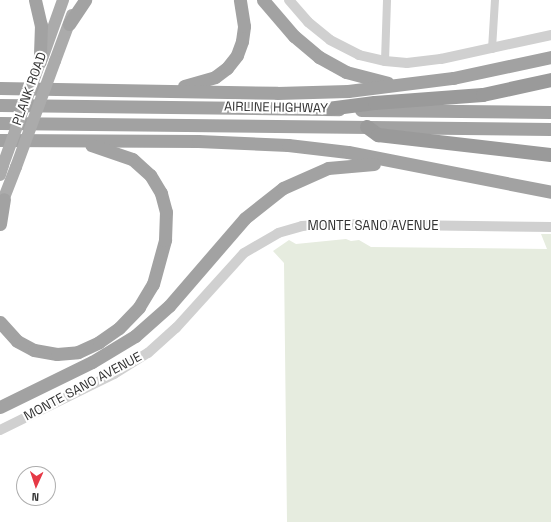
<!DOCTYPE html>
<style>
body{margin:0}
#map{position:relative;width:551px;height:522px;overflow:hidden;background:#fff;font-family:"Space Grotesk",sans-serif}
div>[style]{position:absolute}
[style*='--x']{left:calc(var(--x)*1px);top:calc(var(--y)*1px);width:calc(var(--w)*1px);rotate:calc(var(--a)*1deg)}
.green>*{inset:0;background:#e6ecdf}
.minor>*{height:8px;margin:-4px;padding:0 4px;transform-origin:4px;border-radius:4px;background:#d0d0d0}
.tertiary>*{height:10px;margin:-5px;padding:0 5px;transform-origin:5px;border-radius:5px;background:#d0d0d0}
.primary>*{height:12px;margin:-6px;padding:0 6px;transform-origin:6px;border-radius:6px;background:#ababab}
.trunk>*{height:13px;margin:-6.5px;padding:0 6.5px;transform-origin:6.5px;border-radius:6.5px;background:#a2a2a2}
.motorway>*{height:14px;margin:-7px;padding:0 7px;transform-origin:7px;border-radius:7px;background:#9a9a9a}
.primary-bridge>*{height:12px;margin:-6px;padding:0 6px;transform-origin:6px;border-radius:6px;background:#ababab}
span{translate:-50% -50%;white-space:nowrap;text-align:center;line-height:1.15;-webkit-text-stroke:4px #fff;paint-order:stroke}
.street-label{font-size:13px;color:#333}
.north{position:absolute;left:16px;top:466px;width:40px;height:40px;box-sizing:border-box;background:#fff;border:1px solid #adadad;border-radius:50%;rotate:183deg;font-size:11px;font-weight:700;line-height:16px;text-align:center;color:#333}
.north::after{content:'';display:block;margin:auto;width:14px;height:18px;background:#e63946;clip-path:polygon(50% 0,100% 100%,50% 72%,0 100%)}
</style>
<div id="map">
<div class="green">
<div style="clip-path:polygon(541px 234px,551px 234px,551px 522px,287px 522px,284px 263px,273px 251px,289px 240px,296px 244px,346px 239px,351px 241px,359px 240px,371px 247px,547px 249px)"></div>
</div>
<div class="minor">
<div style="--x:492;--y:49;--w:49;--a:-86.5"></div>
<div style="--x:385;--y:61;--w:61;--a:-88.1"></div>
</div>
<div class="tertiary">
<div style="--x:289;--y:0;--w:29;--a:49"></div>
<div style="--x:308;--y:22;--w:28;--a:39"></div>
<div style="--x:330;--y:40;--w:33;--a:27"></div>
<div style="--x:359;--y:55;--w:27;--a:13"></div>
<div style="--x:385;--y:61;--w:22;--a:5"></div>
<div style="--x:407;--y:63;--w:34;--a:-7"></div>
<div style="--x:441;--y:59;--w:113;--a:-12.3"></div>
<div style="--x:0;--y:430;--w:127;--a:-26.2"></div>
<div style="--x:114;--y:374;--w:40;--a:-32"></div>
<div style="--x:148;--y:353;--w:38;--a:-42"></div>
<div style="--x:176;--y:328;--w:101;--a:-47.8"></div>
<div style="--x:244;--y:253;--w:39;--a:-30"></div>
<div style="--x:278;--y:233;--w:25;--a:-16"></div>
<div style="--x:302;--y:226;--w:27;--a:-4"></div>
<div style="--x:329;--y:224;--w:222;--a:0.8"></div>
</div>
<div class="primary">
<div style="--x:42;--y:59;--w:63;--a:-70.4"></div>
<div style="--x:55;--y:61;--w:49;--a:-69.7"></div>
<div style="--x:0;--y:175;--w:10;--a:-73"></div>
<div style="--x:0;--y:208;--w:44;--a:-68.7"></div>
</div>
<div class="trunk">
<div style="--x:35;--y:0;--w:26;--a:77"></div>
<div style="--x:41;--y:25;--w:37;--a:92"></div>
<div style="--x:263;--y:0;--w:48;--a:49.3"></div>
<div style="--x:294;--y:36;--w:33;--a:40"></div>
<div style="--x:319;--y:57;--w:31;--a:29"></div>
<div style="--x:346;--y:72;--w:43;--a:14.7"></div>
<div style="--x:69;--y:24;--w:29;--a:-56"></div>
<div style="--x:184;--y:86;--w:32;--a:-16"></div>
<div style="--x:215;--y:77;--w:15;--a:-37"></div>
<div style="--x:227;--y:68;--w:16;--a:-52"></div>
<div style="--x:237;--y:55;--w:15;--a:-70"></div>
<div style="--x:242;--y:41;--w:15;--a:-82"></div>
<div style="--x:244;--y:26;--w:26;--a:-99"></div>
<div style="--x:0;--y:88;--w:277;--a:1"></div>
<div style="--x:277;--y:93;--w:71;--a:-1.6"></div>
<div style="--x:348;--y:91;--w:106;--a:-7.1"></div>
<div style="--x:453;--y:78;--w:100;--a:-12.1"></div>
<div style="--x:0;--y:105;--w:339;--a:0.7"></div>
<div style="--x:361;--y:110;--w:190;--a:0.6"></div>
<div style="--x:0;--y:123;--w:551;--a:0.62"></div>
<div style="--x:0;--y:140;--w:198;--a:0.3"></div>
<div style="--x:198;--y:141;--w:90;--a:2.5"></div>
<div style="--x:288;--y:145;--w:60;--a:6.7"></div>
<div style="--x:348;--y:152;--w:207;--a:11.1"></div>
<div style="--x:0;--y:224;--w:25;--a:-81"></div>
<div style="--x:0;--y:322;--w:25;--a:48"></div>
<div style="--x:17;--y:341;--w:19;--a:28"></div>
<div style="--x:34;--y:350;--w:23;--a:10"></div>
<div style="--x:57;--y:354;--w:21;--a:-5"></div>
<div style="--x:78;--y:352;--w:23;--a:-25"></div>
<div style="--x:99;--y:342;--w:24;--a:-35"></div>
<div style="--x:119;--y:328;--w:29;--a:-46"></div>
<div style="--x:139;--y:307;--w:27;--a:-59"></div>
<div style="--x:153;--y:284;--w:46;--a:-74.7"></div>
<div style="--x:165;--y:240;--w:28;--a:-88"></div>
<div style="--x:166;--y:212;--w:20;--a:-105"></div>
<div style="--x:161;--y:193;--w:21;--a:-121"></div>
<div style="--x:150;--y:175;--w:24;--a:-138"></div>
<div style="--x:132;--y:159;--w:43;--a:-161.1"></div>
<div style="--x:0;--y:407;--w:102;--a:-26.1"></div>
<div style="--x:92;--y:362;--w:50;--a:-31.2"></div>
<div style="--x:135;--y:336;--w:45;--a:-41.4"></div>
<div style="--x:169;--y:306;--w:116;--a:-49.2"></div>
<div style="--x:245;--y:218;--w:48;--a:-38.3"></div>
<div style="--x:283;--y:188;--w:49;--a:-24"></div>
<div style="--x:328;--y:168;--w:46;--a:-5"></div>
</div>
<div class="motorway">
<div style="--x:328;--y:109;--w:47;--a:-7.3"></div>
<div style="--x:375;--y:103;--w:108;--a:-4.2"></div>
<div style="--x:483;--y:95;--w:70;--a:-12.4"></div>
<div style="--x:367;--y:127;--w:14;--a:36"></div>
<div style="--x:378;--y:135;--w:174;--a:6.6"></div>
</div>
<div class="primary-bridge">
<div style="--x:3;--y:165;--w:109;--a:-70.2"></div>
<div style="--x:16;--y:167;--w:113;--a:-69.8"></div>
</div>
<div class="street-label">
<span style="left:30px;top:89px;rotate:-70deg">PLANK ROAD</span>
<span style="left:276px;top:108px;rotate:1deg">AIRLINE HIGHWAY</span>
<span style="left:373px;top:226px">MONTE SANO AVENUE</span>
<span style="left:83px;top:387px;rotate:-28deg">MONTE SANO AVENUE</span>
</div>
<div class="north">N</div>
</div>
